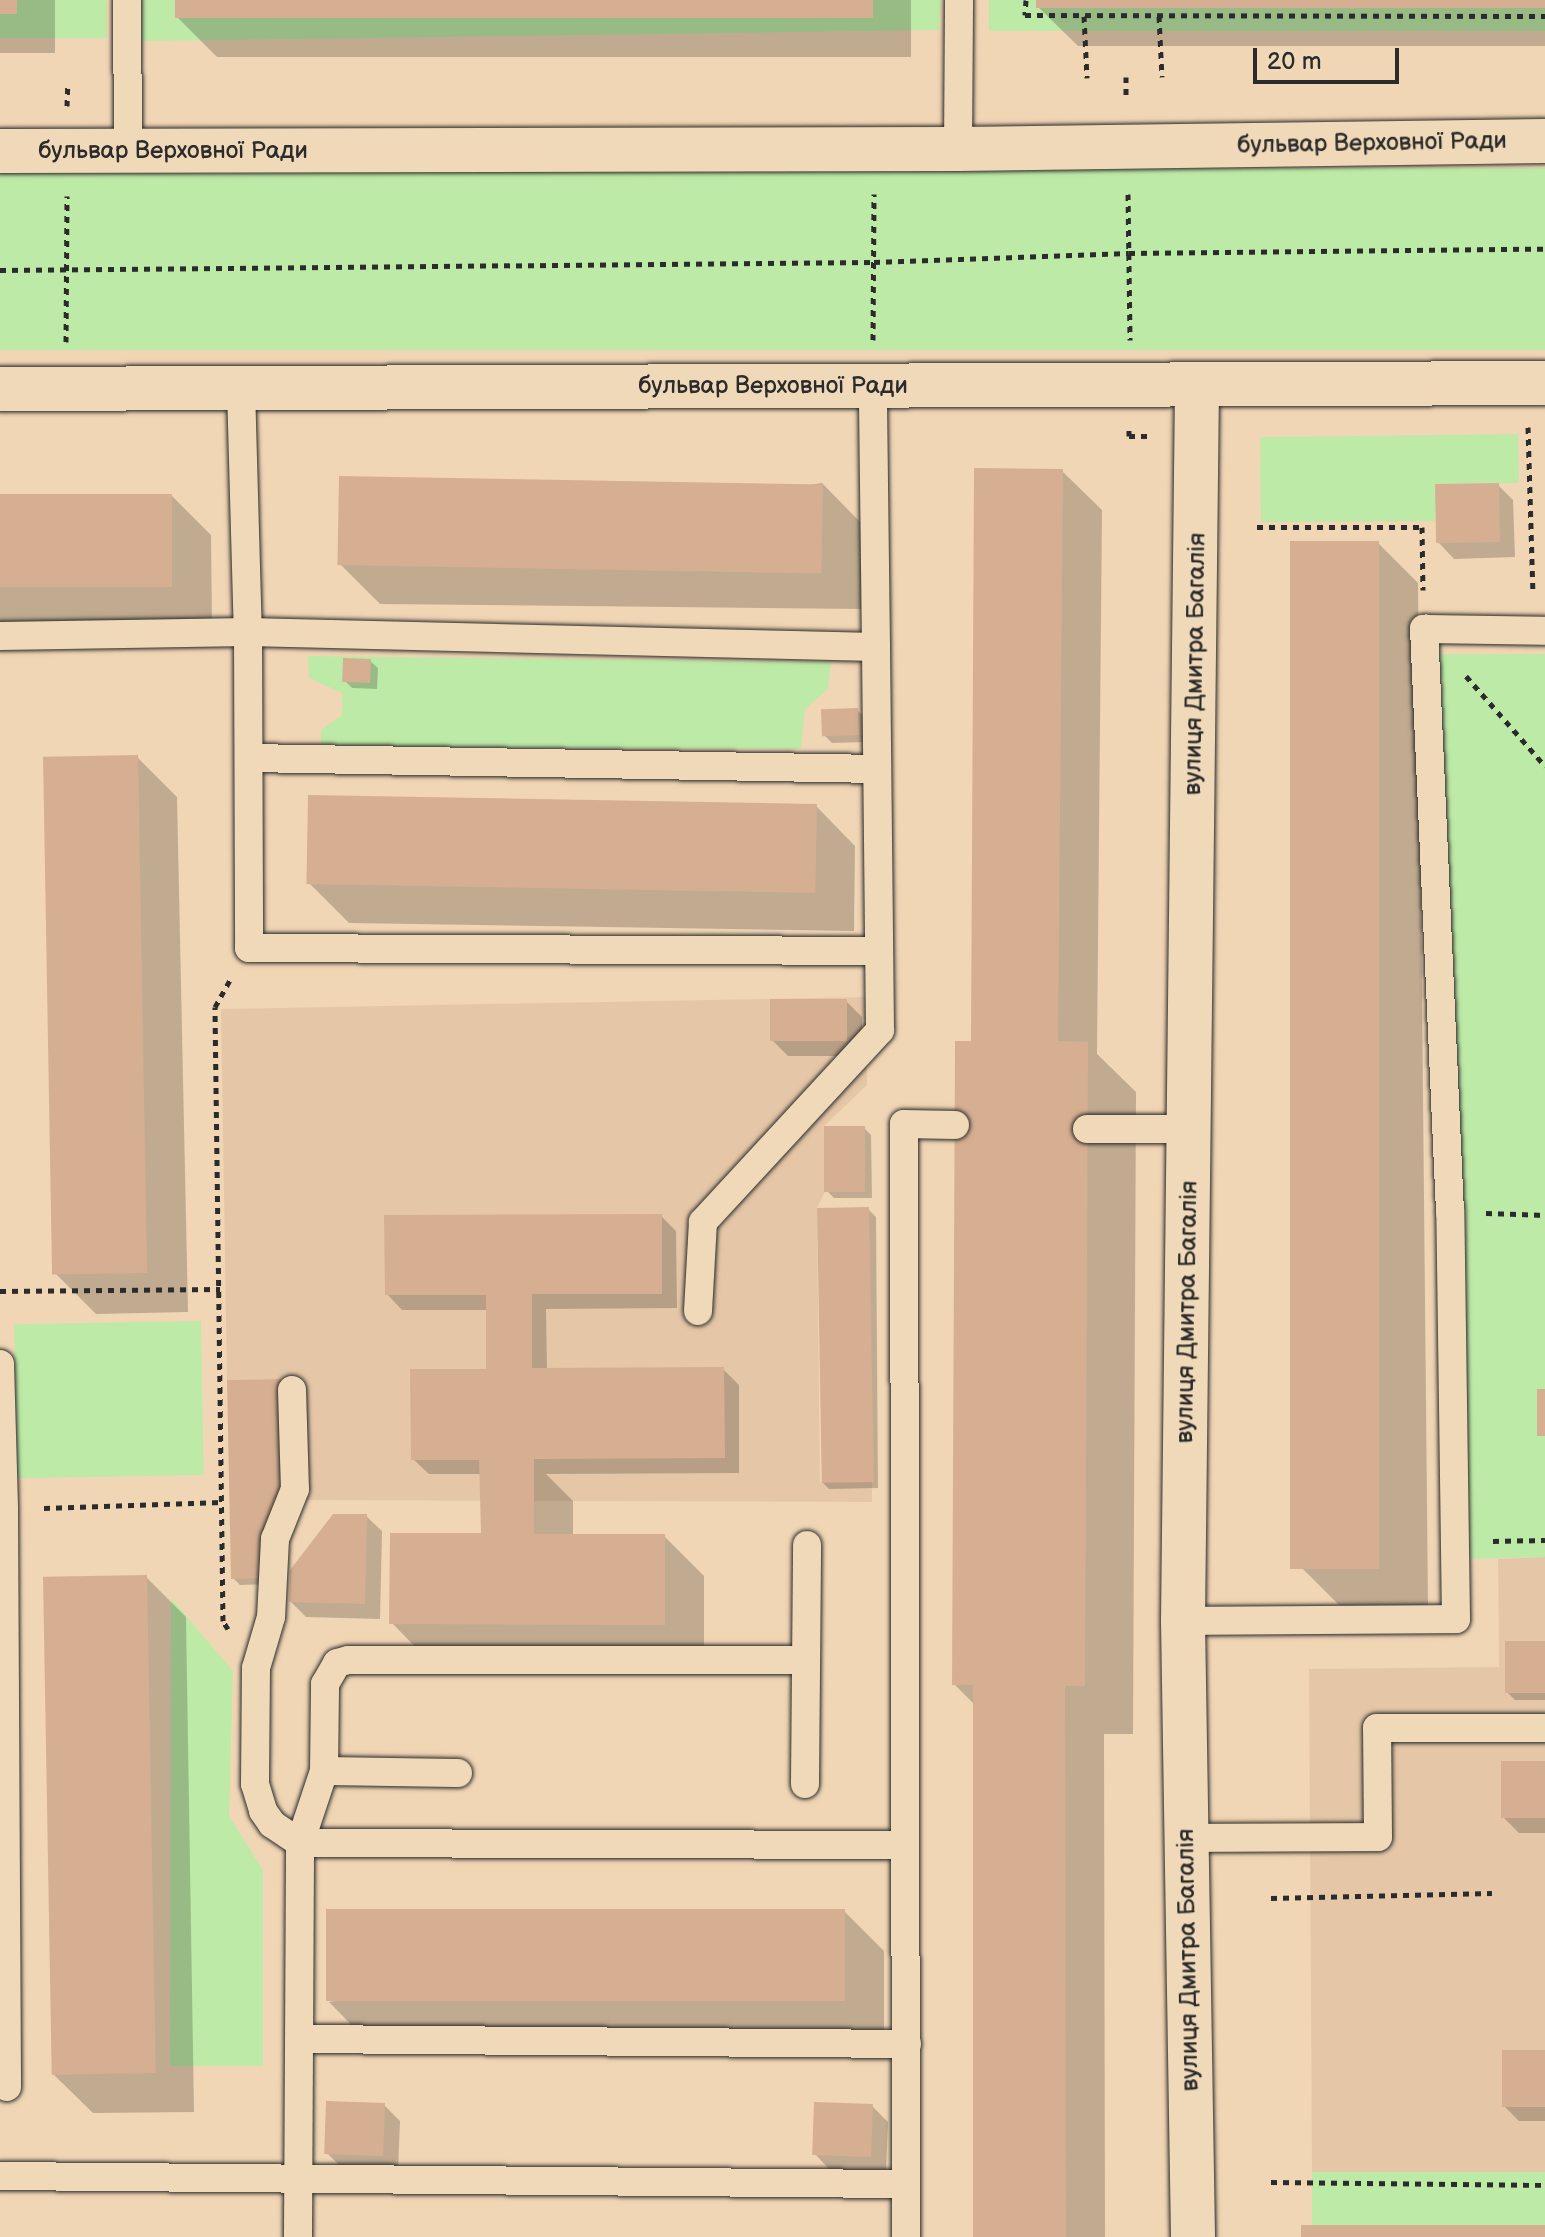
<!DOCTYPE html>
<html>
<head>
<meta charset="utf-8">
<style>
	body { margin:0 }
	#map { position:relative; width:1545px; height:2237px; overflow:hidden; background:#f1d6b5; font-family:"Balsamiq Sans",sans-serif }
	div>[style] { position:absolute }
	.built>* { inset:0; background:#e5c7a7 }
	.green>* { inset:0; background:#beeaa7; transform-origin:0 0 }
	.shadow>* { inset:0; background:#0003; transform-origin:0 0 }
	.building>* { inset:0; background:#d6af92; transform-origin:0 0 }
	.path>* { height:5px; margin-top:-2.5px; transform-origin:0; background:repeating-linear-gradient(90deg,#2b2b2b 0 6px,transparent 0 12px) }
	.roads { filter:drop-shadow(0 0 2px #2b2b2b) drop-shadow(0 0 2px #2b2b2b) }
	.lane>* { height:28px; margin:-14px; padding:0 14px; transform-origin:14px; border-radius:14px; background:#f0d9b9 }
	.street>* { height:44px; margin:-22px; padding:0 22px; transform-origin:22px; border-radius:22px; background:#f0d9b9 }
	.secondary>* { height:44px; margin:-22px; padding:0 22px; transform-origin:22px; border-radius:22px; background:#f0d9b9 }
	span { translate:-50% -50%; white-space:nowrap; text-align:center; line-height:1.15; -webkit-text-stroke:8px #f0d9b9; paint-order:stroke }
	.street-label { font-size:24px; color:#2b2b2b }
	.scale { position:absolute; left:1253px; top:48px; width:146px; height:36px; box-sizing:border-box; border:4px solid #2b2b2b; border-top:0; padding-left:10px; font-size:24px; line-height:28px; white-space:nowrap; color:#2b2b2b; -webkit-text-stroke:6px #f0d9b9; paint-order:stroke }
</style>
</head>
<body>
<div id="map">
	<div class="built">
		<i style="clip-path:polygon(866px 997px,867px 1085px,824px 1126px,825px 1192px,817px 1208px,820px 1482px,872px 1482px,872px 1502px,302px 1500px,302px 1379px,227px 1380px,221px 1009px)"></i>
		<i style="clip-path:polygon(1545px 1557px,1545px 2172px,1312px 2173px,1309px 1669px,1499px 1667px,1498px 1559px)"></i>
	</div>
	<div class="green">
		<i style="left:0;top:0;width:107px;height:38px"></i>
		<i style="clip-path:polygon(138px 0,941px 0,939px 30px,138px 41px)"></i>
		<i style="left:989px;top:0;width:556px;height:31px"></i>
		<i style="left:1545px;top:168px;width:182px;height:1545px;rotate:90deg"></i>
		<i style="clip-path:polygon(1518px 434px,1519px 483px,1435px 484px,1435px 521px,1261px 522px,1260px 437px)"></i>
		<i style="clip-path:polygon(1433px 654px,1545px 654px,1545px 1557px,1457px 1559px)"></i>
		<i style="clip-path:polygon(308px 656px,831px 662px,828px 689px,805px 709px,801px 749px,321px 747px,321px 730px,342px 715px,342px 693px,309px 678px)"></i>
		<i style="left:201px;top:1321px;width:154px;height:187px;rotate:89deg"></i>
		<i style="clip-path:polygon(171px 1598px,233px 1671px,229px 1816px,263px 1870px,263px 2066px,170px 2066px)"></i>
		<i style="left:1545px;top:2172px;width:54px;height:233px;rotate:90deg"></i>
	</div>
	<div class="shadow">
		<i style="left:0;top:0;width:55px;height:53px"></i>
		<i style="clip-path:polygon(177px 0,911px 0,911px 57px,217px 57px,177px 17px)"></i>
		<i style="clip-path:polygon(1038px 0,1545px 0,1545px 46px,1078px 46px,1038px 7px)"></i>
		<i style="clip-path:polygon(1062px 471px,1102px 510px,1097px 1054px,1136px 1092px,1133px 1734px,1104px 1734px,1105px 2237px,975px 2237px,975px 1705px,954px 1684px,973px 1043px)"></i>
		<i style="clip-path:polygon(822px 483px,861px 523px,861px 609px,380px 604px,340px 564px)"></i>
		<i style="clip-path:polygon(1498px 485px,1513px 500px,1515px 557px,1454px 559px,1439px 543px)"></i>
		<i style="clip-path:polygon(0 496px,172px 496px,211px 535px,212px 625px,0 626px)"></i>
		<i style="clip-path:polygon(1378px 543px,1418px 583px,1428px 1607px,1342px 1608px,1302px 1568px)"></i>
		<i style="clip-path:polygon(370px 661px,378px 668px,377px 689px,352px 688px,345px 681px)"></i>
		<i style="clip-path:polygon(857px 710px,865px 718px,865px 742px,832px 743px,824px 735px)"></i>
		<i style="clip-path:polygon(137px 757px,177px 797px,188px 1312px,96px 1314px,56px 1274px)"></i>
		<i style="clip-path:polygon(816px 806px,855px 846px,854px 931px,349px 923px,309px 883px)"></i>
		<i style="clip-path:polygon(846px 1001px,862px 1017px,862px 1056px,788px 1056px,772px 1040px)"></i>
		<i style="clip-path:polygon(864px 1128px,871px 1135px,872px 1198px,834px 1198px,827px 1191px)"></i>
		<i style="clip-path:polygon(868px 1209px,876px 1217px,878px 1488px,829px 1489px,822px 1482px)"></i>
		<i style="clip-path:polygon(661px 1216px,676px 1231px,677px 1308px,546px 1309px,547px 1370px,723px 1369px,739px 1385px,739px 1473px,546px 1474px,573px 1501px,573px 1536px,664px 1536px,704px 1576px,704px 1664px,431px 1663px,392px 1623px,483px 1535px,482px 1474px,429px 1474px,413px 1459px,488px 1371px,488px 1310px,402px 1310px,387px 1294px)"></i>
		<i style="clip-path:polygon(229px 1382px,271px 1584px,240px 1585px,233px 1578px)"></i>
		<i style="clip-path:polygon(366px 1516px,382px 1531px,380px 1619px,306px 1617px,291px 1602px)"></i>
		<i style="clip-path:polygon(146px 1577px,186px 1617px,194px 2112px,93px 2113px,53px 2074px)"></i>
		<i style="clip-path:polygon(1545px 1643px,1545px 1700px,1515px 1700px,1508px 1693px)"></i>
		<i style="clip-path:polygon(1545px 1763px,1545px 1833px,1519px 1833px,1503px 1817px)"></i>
		<i style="clip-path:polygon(844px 1911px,884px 1951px,884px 2040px,368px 2042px,329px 2002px)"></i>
		<i style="clip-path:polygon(1545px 2052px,1545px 2121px,1519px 2121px,1504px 2106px)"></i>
		<i style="clip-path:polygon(384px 2105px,400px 2121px,398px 2171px,342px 2168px,327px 2153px)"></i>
		<i style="clip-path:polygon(872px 2106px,888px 2122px,886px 2172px,830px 2170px,815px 2154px)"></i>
	</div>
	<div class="building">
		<i style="left:0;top:0;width:17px;height:14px"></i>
		<i style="left:175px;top:0;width:698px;height:18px"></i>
		<i style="left:1036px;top:0;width:509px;height:8px"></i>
		<i style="clip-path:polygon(974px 468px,1063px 469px,1058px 1041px,1088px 1042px,1085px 1686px,1065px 1686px,1066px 2237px,973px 2237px,973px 1685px,952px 1685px,955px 1041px,971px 1041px)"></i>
		<i style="left:339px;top:476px;width:484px;height:89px;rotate:1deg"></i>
		<i style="left:1499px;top:483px;width:59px;height:64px;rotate:89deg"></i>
		<i style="left:0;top:494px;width:172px;height:93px"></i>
		<i style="left:1290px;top:541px;width:89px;height:1028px"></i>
		<i style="left:343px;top:658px;width:28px;height:24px;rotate:2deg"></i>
		<i style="left:858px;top:708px;width:27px;height:37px;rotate:88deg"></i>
		<i style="left:138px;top:755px;width:518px;height:95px;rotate:89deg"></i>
		<i style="left:308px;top:795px;width:509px;height:89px;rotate:1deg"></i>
		<i style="left:770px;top:999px;width:77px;height:42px"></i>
		<i style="left:824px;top:1126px;width:41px;height:66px"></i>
		<i style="left:869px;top:1207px;width:275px;height:52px;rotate:89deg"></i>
		<i style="clip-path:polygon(662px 1214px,662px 1294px,532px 1294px,532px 1368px,724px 1367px,725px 1458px,534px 1459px,534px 1534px,665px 1534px,665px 1625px,389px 1624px,390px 1533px,481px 1533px,479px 1460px,411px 1460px,410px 1369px,486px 1369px,486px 1295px,385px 1295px,384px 1215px)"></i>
		<i style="clip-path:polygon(281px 1379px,283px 1500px,264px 1578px,231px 1579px,227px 1380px)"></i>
		<i style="left:1537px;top:1389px;width:8px;height:47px"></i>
		<i style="clip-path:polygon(333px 1514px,367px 1514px,365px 1604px,289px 1602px,290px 1570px)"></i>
		<i style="left:147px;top:1575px;width:498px;height:104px;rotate:89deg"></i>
		<i style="left:1545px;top:1641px;width:52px;height:40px;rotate:90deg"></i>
		<i style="left:1501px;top:1761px;width:44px;height:57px"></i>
		<i style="left:845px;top:1909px;width:92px;height:519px;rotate:90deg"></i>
		<i style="left:1502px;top:2050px;width:43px;height:57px"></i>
		<i style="left:326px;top:2101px;width:59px;height:53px;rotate:2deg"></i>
		<i style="left:814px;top:2102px;width:59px;height:53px;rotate:2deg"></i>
		<i style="left:1301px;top:2225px;width:244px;height:12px"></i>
	</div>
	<div class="path">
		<i style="left:1026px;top:0;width:15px;rotate:94deg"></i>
		<i style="left:1025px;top:15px;width:520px;rotate:0.11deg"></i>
		<i style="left:1084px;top:16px;width:62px;rotate:87.2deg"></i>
		<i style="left:1159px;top:16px;width:61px;rotate:87.2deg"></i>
		<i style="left:1126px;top:77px;width:23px;rotate:90deg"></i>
		<i style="left:67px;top:106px;width:23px;rotate:-88deg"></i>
		<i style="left:1128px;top:194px;width:146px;rotate:89.2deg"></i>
		<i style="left:0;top:270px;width:874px;rotate:-0.52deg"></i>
		<i style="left:874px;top:262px;width:255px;rotate:-2deg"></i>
		<i style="left:1129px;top:253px;width:416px;rotate:-0.6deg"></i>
		<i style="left:873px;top:340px;width:146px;rotate:-89.6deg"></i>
		<i style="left:66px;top:342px;width:146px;rotate:-89.6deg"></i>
		<i style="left:1528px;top:427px;width:166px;rotate:88.3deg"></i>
		<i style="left:1129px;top:430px;width:6px;rotate:90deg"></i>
		<i style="left:1129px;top:436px;width:20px"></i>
		<i style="left:1257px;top:527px;width:165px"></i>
		<i style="left:1422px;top:527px;width:63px;rotate:89.1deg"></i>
		<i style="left:1466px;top:676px;width:120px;rotate:48.7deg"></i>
		<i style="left:1486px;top:1213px;width:59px;rotate:1.9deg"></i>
		<i style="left:0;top:1291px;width:220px;rotate:-0.5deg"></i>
		<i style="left:44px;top:1508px;width:178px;rotate:-1.9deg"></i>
		<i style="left:1493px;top:1541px;width:52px;rotate:-1.1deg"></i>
		<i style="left:228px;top:1629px;width:9px;rotate:-122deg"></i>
		<i style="left:223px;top:1621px;width:614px;rotate:-90.75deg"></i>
		<i style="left:215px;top:1007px;width:31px;rotate:-61deg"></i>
		<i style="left:1271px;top:1898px;width:221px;rotate:-1.3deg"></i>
		<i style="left:1271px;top:2182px;width:274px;rotate:0.6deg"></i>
	</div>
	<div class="roads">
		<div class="lane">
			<i style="left:127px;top:0;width:151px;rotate:89.6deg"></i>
			<i style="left:958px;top:149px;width:149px;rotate:-89.6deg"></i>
			<i style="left:241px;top:388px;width:244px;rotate:88.4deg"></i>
			<i style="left:248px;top:632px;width:316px;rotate:89.8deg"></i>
			<i style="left:249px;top:948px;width:630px;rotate:0.27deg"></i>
			<i style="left:0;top:636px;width:248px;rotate:-0.9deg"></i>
			<i style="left:248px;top:632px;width:628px;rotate:1.37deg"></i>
			<i style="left:876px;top:647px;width:262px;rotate:-90.7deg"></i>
			<i style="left:249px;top:758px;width:628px;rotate:1deg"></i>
			<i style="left:1087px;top:1129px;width:102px"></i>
			<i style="left:698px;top:1311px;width:89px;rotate:-86.8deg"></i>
			<i style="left:703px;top:1222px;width:261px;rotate:-47.3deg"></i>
			<i style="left:880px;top:1030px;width:383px;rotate:-90.6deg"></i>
			<i style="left:0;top:1364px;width:145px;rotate:88.4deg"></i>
			<i style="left:4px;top:1509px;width:578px;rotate:89.7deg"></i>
			<i style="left:292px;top:1390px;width:99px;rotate:88.3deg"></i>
			<i style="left:295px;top:1489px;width:54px;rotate:111.8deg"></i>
			<i style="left:275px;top:1539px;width:78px;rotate:92.9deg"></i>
			<i style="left:271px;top:1617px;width:53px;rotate:106.4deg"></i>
			<i style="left:256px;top:1668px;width:116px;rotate:90.5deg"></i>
			<i style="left:255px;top:1784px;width:28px;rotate:73deg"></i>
			<i style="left:263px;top:1811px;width:16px;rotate:55deg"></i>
			<i style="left:272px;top:1824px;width:34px;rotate:34deg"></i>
			<i style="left:300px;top:1843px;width:76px;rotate:-71.6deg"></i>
			<i style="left:324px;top:1771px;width:87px;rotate:-89.3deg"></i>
			<i style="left:325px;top:1684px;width:24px;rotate:-60deg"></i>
			<i style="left:337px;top:1663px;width:11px;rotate:-15deg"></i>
			<i style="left:348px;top:1660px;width:458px"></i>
			<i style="left:1183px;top:1621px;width:273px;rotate:-0.4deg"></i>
			<i style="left:1456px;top:1619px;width:407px;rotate:-90.8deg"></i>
			<i style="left:1450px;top:1212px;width:584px;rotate:-92.55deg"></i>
			<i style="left:1424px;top:629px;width:121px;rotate:0.9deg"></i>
			<i style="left:324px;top:1771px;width:134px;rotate:0.9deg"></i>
			<i style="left:805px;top:1784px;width:239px;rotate:-89.5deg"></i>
			<i style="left:1187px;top:1838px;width:191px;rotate:-0.3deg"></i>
			<i style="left:1378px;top:1837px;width:109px;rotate:-90.5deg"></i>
			<i style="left:1377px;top:1728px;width:168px"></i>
			<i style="left:301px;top:2039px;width:606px;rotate:0.47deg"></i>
			<i style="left:0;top:2176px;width:906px;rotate:0.51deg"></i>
			<i style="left:298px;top:2237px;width:394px;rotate:-89.7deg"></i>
			<i style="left:300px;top:1843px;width:604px;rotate:0.19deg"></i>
			<i style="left:906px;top:2237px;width:1113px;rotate:-90.1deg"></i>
			<i style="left:904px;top:1124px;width:51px;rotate:1.1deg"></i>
		</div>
		<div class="street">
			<i style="left:1193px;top:2237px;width:616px;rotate:-90.93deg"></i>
			<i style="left:1183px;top:1621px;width:1235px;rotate:-89.35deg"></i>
		</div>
		<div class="secondary">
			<i style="left:0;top:151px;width:958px;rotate:-0.12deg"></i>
			<i style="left:958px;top:149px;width:587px;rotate:-0.78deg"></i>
			<i style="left:0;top:389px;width:1545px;rotate:-0.22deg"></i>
		</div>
	</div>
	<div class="street-label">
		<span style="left:1372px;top:143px;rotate:-1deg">бульвар Верховної Ради</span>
		<span style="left:173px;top:151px">бульвар Верховної Ради</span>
		<span style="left:773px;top:386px">бульвар Верховної Ради</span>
		<span style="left:1195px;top:664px;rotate:-89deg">вулиця Дмитра Багалія</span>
		<span style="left:1187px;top:1312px;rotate:-89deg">вулиця Дмитра Багалія</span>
		<span style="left:1188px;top:1960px;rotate:-91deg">вулиця Дмитра Багалія</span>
	</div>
	<div class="scale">20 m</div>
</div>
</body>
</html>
